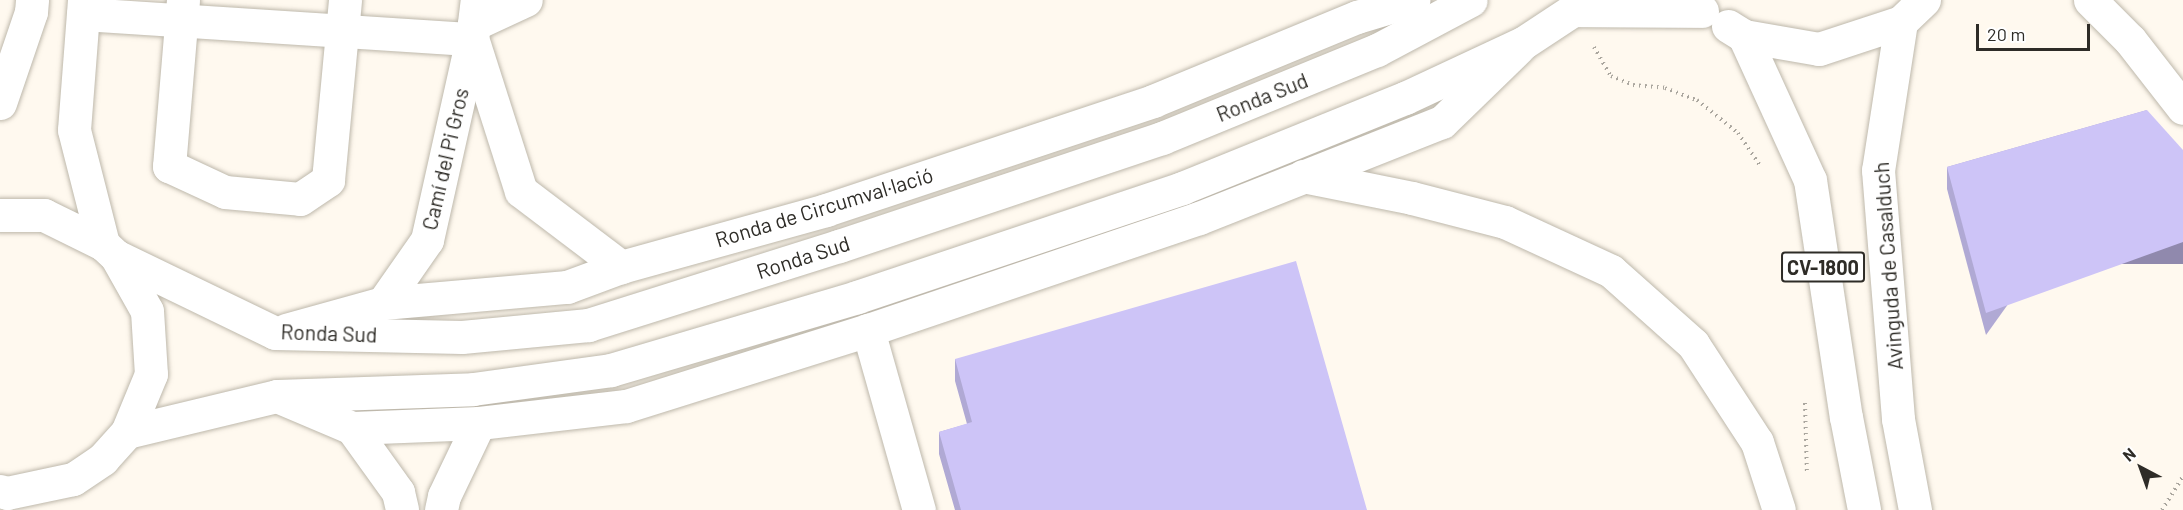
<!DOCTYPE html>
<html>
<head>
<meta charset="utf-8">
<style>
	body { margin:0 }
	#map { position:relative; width:2183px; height:510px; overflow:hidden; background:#fff9ef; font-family:Barlow,sans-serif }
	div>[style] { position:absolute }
	.path>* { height:4px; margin-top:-2px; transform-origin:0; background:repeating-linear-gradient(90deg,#aaa69e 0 1.5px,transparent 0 6px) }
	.roads { filter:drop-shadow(0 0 2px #beb8ab) drop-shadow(0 0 2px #beb8ab) }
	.minor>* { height:33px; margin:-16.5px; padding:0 16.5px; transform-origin:16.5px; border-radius:16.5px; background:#fff }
	.major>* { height:33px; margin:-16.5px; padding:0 16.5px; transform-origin:16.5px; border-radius:16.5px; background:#fff }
	.wall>* { inset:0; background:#b0a9d4 }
	.shaded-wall>* { inset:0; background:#9089ad; transform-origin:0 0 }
	.building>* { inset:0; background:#cdc4f7 }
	span { translate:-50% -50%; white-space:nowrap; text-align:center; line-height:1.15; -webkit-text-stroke:5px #fff; paint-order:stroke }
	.shield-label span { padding:2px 4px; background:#fff; border:2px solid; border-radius:4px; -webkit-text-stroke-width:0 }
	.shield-label { font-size:20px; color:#2e2c27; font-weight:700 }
	.street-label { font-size:21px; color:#2e2c27 }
	.north { position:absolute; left:2111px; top:438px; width:60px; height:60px; -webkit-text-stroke:4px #fff; paint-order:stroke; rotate:319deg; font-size:16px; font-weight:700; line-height:24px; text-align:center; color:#2e2c27 }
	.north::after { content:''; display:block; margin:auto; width:21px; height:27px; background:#2e2c27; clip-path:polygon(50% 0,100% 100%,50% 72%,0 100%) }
	.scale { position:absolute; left:1976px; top:24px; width:114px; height:27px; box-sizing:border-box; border:3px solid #2e2c27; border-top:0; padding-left:8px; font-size:18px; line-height:21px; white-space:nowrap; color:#2e2c27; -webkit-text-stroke:4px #fff; paint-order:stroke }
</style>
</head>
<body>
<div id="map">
	<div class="path">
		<i style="left:1594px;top:47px;width:34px;rotate:60deg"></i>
		<i style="left:1611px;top:76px;width:24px;rotate:22deg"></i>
		<i style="left:1633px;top:85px;width:32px;rotate:5deg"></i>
		<i style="left:1665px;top:88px;width:34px;rotate:21deg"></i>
		<i style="left:1697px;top:100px;width:53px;rotate:38.8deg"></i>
		<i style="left:1738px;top:133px;width:41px;rotate:55.9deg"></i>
		<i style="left:1805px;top:403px;width:70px;rotate:88.4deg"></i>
		<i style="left:2162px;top:510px;width:39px;rotate:-58deg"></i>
	</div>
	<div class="roads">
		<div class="minor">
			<i style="left:183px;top:0;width:167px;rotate:94.8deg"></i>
			<i style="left:169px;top:166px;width:62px;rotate:24.9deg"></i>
			<i style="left:225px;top:192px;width:75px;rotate:5.3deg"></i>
			<i style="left:300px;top:199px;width:34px;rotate:-34deg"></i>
			<i style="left:328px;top:180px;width:181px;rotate:-84.6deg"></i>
			<i style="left:2090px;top:0;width:57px;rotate:45deg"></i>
			<i style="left:2130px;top:40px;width:86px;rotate:52.1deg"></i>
			<i style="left:83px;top:14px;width:390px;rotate:3.7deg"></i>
			<i style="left:474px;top:24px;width:57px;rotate:-24.8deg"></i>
			<i style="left:473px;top:41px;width:157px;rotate:72.3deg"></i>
			<i style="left:521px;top:191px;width:126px;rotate:37.2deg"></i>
			<i style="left:1303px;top:176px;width:111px;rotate:11.4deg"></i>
			<i style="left:1412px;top:198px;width:96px;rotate:14.5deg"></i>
			<i style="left:1505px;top:222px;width:117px;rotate:24.8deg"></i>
			<i style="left:1611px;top:271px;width:110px;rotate:41.7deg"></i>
			<i style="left:1693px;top:344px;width:117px;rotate:56.9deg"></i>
			<i style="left:1757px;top:442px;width:71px;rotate:72.1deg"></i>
			<i style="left:383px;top:303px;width:77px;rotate:-55.1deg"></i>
			<i style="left:427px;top:240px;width:206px;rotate:-77.4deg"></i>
			<i style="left:472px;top:39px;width:39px;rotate:-83deg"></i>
			<i style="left:286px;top:330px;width:101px;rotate:-15.6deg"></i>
			<i style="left:383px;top:303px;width:185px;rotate:-5deg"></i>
			<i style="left:567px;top:287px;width:58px;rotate:-20.3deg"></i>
			<i style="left:621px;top:267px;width:213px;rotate:-15.5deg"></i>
			<i style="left:826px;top:210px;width:345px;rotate:-18.4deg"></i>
			<i style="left:1153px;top:101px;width:221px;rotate:-22.4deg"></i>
			<i style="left:1357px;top:17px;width:59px;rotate:-16.9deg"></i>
			<i style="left:868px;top:330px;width:187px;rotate:74.2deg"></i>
			<i style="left:277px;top:396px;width:82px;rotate:23.1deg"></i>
			<i style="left:352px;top:428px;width:127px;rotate:-2.3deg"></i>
			<i style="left:479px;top:423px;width:148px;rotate:-6.6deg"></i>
			<i style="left:626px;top:406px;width:254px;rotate:-17.4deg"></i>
			<i style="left:868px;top:330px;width:349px;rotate:-18.7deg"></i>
			<i style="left:1199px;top:218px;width:261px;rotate:-21.6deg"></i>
			<i style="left:1442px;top:122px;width:106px;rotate:-44.2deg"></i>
			<i style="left:352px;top:428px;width:79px;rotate:54.3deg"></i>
			<i style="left:398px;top:492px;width:18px;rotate:77deg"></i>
			<i style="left:441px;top:510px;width:14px;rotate:-78deg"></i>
			<i style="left:444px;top:496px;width:81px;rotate:-64.4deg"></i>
		</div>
		<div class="major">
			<i style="left:84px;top:0;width:130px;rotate:94.4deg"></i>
			<i style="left:74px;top:130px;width:118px;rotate:75.7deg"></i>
			<i style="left:1901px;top:22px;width:150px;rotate:98.8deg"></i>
			<i style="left:1878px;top:170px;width:250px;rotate:85.4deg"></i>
			<i style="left:1898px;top:419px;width:93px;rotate:79.4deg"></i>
			<i style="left:1728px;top:26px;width:19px;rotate:32deg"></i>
			<i style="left:1744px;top:36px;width:76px;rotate:9.8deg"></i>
			<i style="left:1819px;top:49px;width:86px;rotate:-18.2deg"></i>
			<i style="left:1901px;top:22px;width:32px;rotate:-44deg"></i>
			<i style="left:1744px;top:36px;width:158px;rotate:65.4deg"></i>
			<i style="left:1810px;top:180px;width:240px;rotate:81.4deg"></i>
			<i style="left:1846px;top:417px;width:95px;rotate:79deg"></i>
			<i style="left:0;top:103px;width:96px;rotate:-71.2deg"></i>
			<i style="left:31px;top:12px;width:12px;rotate:-85deg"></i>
			<i style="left:0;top:215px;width:44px"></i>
			<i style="left:44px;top:215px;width:66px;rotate:26.2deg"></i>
			<i style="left:103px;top:244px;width:18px;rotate:43deg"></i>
			<i style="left:116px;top:256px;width:63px;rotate:60.6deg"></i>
			<i style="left:147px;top:311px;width:63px;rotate:86.4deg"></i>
			<i style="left:151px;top:374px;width:63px;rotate:112.5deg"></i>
			<i style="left:127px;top:432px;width:36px;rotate:132deg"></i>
			<i style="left:103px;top:459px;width:36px;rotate:146deg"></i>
			<i style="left:73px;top:479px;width:67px;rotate:168deg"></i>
			<i style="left:7px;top:493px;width:7px;rotate:-164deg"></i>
			<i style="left:116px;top:256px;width:177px;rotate:25.8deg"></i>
			<i style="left:275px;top:333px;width:187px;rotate:1.2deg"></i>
			<i style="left:462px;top:337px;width:127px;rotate:-5.4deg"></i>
			<i style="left:588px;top:325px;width:263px;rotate:-17.5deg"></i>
			<i style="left:839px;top:246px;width:341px;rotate:-18.5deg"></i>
			<i style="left:1162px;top:138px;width:232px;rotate:-22.3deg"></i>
			<i style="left:1377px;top:50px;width:106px;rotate:-28deg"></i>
			<i style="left:127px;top:432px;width:154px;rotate:-13.5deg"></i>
			<i style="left:277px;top:396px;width:196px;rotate:-2deg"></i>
			<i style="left:473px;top:389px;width:139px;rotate:-7.8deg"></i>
			<i style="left:611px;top:370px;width:257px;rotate:-16.5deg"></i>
			<i style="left:857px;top:297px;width:343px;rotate:-18.5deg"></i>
			<i style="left:1182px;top:188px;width:240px;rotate:-22deg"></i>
			<i style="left:1405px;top:98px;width:130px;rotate:-25deg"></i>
			<i style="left:1523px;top:43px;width:60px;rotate:-33.4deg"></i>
			<i style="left:1573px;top:10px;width:129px;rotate:0.4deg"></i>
		</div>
	</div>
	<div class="wall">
		<i style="clip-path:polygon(2147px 110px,1986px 335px,1947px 189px,1947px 167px)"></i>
		<i style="clip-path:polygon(955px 359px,1367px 510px,955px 510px,939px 454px,939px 432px,967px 424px,955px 381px)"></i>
	</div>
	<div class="shaded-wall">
		<i style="left:2183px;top:242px;width:22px;height:209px;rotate:90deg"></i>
	</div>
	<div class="building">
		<i style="clip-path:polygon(2147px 110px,2183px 150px,2183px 242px,1986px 313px,1947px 167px)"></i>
		<i style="clip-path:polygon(1296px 261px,1367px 510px,961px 510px,939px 432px,972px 422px,955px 359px)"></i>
	</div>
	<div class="shield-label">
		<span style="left:1823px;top:267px">CV-1800</span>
	</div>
	<div class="street-label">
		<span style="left:1262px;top:97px;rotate:-22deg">Ronda Sud</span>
		<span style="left:445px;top:159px;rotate:-77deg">Camí del Pi Gros</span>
		<span style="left:824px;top:207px;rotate:-17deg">Ronda de Circumval·lació</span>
		<span style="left:803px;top:257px;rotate:-18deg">Ronda Sud</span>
		<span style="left:1888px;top:266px;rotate:-94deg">Avinguda de Casalduch</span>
		<span style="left:329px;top:333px;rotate:2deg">Ronda Sud</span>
	</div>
	<div class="north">N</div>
	<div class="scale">20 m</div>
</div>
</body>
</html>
